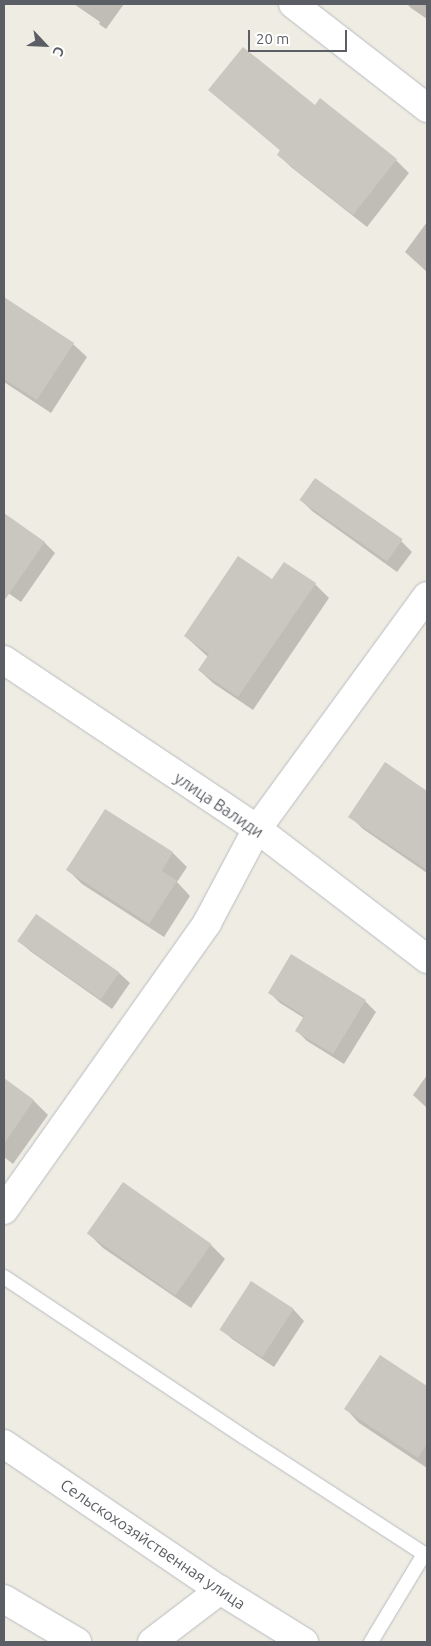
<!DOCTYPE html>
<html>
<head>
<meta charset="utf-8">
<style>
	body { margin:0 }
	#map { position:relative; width:431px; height:1646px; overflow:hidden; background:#efede3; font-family:Ubuntu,sans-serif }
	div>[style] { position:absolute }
	.shadow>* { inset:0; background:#0003 }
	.building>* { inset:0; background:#cac6c0; transform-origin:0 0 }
	.roads { filter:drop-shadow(0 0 1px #b8bbc0) drop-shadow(0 0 1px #b8bbc0) }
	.lane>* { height:14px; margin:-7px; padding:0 7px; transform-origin:7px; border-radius:7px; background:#fff }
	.street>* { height:28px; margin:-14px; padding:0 14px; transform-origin:14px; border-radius:14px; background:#fff }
	.secondary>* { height:28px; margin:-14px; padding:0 14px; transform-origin:14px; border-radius:14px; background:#fff }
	span { translate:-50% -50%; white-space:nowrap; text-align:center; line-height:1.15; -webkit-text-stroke:4.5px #fff; paint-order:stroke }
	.street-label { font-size:16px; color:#5b5f65 }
	.frame { position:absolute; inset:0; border:5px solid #5b5f65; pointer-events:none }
	.north { position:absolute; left:20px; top:20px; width:50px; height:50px; -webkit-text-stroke:4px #fff; paint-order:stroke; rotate:115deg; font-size:14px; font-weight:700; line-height:20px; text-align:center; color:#5b5f65 }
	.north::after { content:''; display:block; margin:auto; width:18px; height:22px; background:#5b5f65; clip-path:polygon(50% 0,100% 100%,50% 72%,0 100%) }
	.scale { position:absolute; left:248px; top:30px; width:99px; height:22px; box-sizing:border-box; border:2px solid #5b5f65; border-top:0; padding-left:6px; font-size:15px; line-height:18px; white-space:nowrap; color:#5b5f65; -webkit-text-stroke:4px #fff; paint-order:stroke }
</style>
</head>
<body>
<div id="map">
	<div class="shadow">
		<i style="clip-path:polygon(70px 4px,99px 24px,100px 22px,74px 4px,124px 4px,106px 29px)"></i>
		<i style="clip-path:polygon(407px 4px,427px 4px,427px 19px,411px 8px)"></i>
		<i style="clip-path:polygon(209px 90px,315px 107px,396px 160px,409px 173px,367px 227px,291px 167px,278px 154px,281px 151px)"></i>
		<i style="clip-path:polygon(427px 222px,427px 272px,405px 252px)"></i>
		<i style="clip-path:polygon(12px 304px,73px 344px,87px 357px,51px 413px,4px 382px,4px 318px)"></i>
		<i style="clip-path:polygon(301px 500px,401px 541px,412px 552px,397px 572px,312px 511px)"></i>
		<i style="clip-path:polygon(4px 515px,44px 542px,55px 553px,21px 602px,4px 590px)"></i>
		<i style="clip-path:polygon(272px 581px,315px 584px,329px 598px,253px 710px,213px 683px,199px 670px,208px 657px,185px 636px)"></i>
		<i style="clip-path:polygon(386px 764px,427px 792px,427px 873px,363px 829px,350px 816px)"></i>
		<i style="clip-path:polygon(106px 811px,173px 853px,187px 867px,177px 882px,190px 896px,164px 937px,82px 884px,68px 870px)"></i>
		<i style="clip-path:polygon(19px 941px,119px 973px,130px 983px,112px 1009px,30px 951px)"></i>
		<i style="clip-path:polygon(269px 992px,365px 1001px,376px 1012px,344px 1064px,307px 1041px,297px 1031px,304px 1018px,280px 1003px)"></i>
		<i style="clip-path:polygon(427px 1075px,427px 1108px,413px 1095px)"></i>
		<i style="clip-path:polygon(4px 1080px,34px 1101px,48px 1115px,13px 1164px,4px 1157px)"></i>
		<i style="clip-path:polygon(89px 1234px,211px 1245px,225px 1259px,191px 1308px,103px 1248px)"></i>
		<i style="clip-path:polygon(252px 1283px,294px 1310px,304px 1321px,274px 1367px,232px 1339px,221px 1329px)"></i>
		<i style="clip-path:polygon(380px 1356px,427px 1388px,427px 1468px,359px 1423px,346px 1409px)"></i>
	</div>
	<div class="building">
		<i style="clip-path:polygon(243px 47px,315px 105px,320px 98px,397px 159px,353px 215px,277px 155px,280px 150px,208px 90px)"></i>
		<i style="clip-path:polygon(4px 297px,74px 343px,37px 400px,4px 379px)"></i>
		<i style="left:315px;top:478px;width:107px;height:27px;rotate:35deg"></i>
		<i style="clip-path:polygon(4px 513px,45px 542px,4px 601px)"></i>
		<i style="clip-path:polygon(238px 556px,272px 579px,284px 562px,316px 583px,238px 697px,198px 670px,209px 654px,184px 636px)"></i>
		<i style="clip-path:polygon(385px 762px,427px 791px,427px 870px,348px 817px)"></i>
		<i style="clip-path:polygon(105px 809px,173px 852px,162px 871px,177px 881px,149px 924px,66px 870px)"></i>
		<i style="left:36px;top:914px;width:102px;height:33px;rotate:35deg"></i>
		<i style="clip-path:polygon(291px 954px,366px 1000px,333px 1054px,295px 1031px,304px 1016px,268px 993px)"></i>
		<i style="clip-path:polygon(4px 1078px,34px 1100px,4px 1144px)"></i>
		<i style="left:123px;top:1182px;width:108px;height:63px;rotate:35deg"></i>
		<i style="left:251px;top:1281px;width:51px;height:58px;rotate:33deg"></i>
		<i style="clip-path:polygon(380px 1355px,427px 1386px,427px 1444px,418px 1458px,344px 1409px)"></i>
	</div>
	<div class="roads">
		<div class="lane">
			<i style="left:4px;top:1277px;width:288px;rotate:33.7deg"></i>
			<i style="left:244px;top:1437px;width:218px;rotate:33deg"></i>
			<i style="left:371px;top:1642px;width:103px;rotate:-58.9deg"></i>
		</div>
		<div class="street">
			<i style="left:293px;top:4px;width:170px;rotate:37.8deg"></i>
			<i style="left:4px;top:660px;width:304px;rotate:33.7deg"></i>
			<i style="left:257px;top:829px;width:214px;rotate:37.4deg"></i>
			<i style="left:4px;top:1210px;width:352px;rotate:-54.7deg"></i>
			<i style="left:207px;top:923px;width:106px;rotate:-62deg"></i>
			<i style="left:257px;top:829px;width:288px;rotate:-53.9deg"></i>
			<i style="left:4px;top:1599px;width:85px;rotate:30.5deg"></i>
			<i style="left:152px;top:1642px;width:86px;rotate:-37.4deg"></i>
		</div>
		<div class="secondary">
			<i style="left:4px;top:1444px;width:261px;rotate:34.1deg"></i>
			<i style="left:220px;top:1590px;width:99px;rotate:31.8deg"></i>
		</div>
	</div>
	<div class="street-label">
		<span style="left:219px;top:805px;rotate:34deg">улица Валиди</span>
		<span style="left:153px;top:1544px;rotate:34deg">Сельскохозяйственная улица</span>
	</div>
	<div class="frame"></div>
	<div class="north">С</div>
	<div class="scale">20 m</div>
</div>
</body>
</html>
